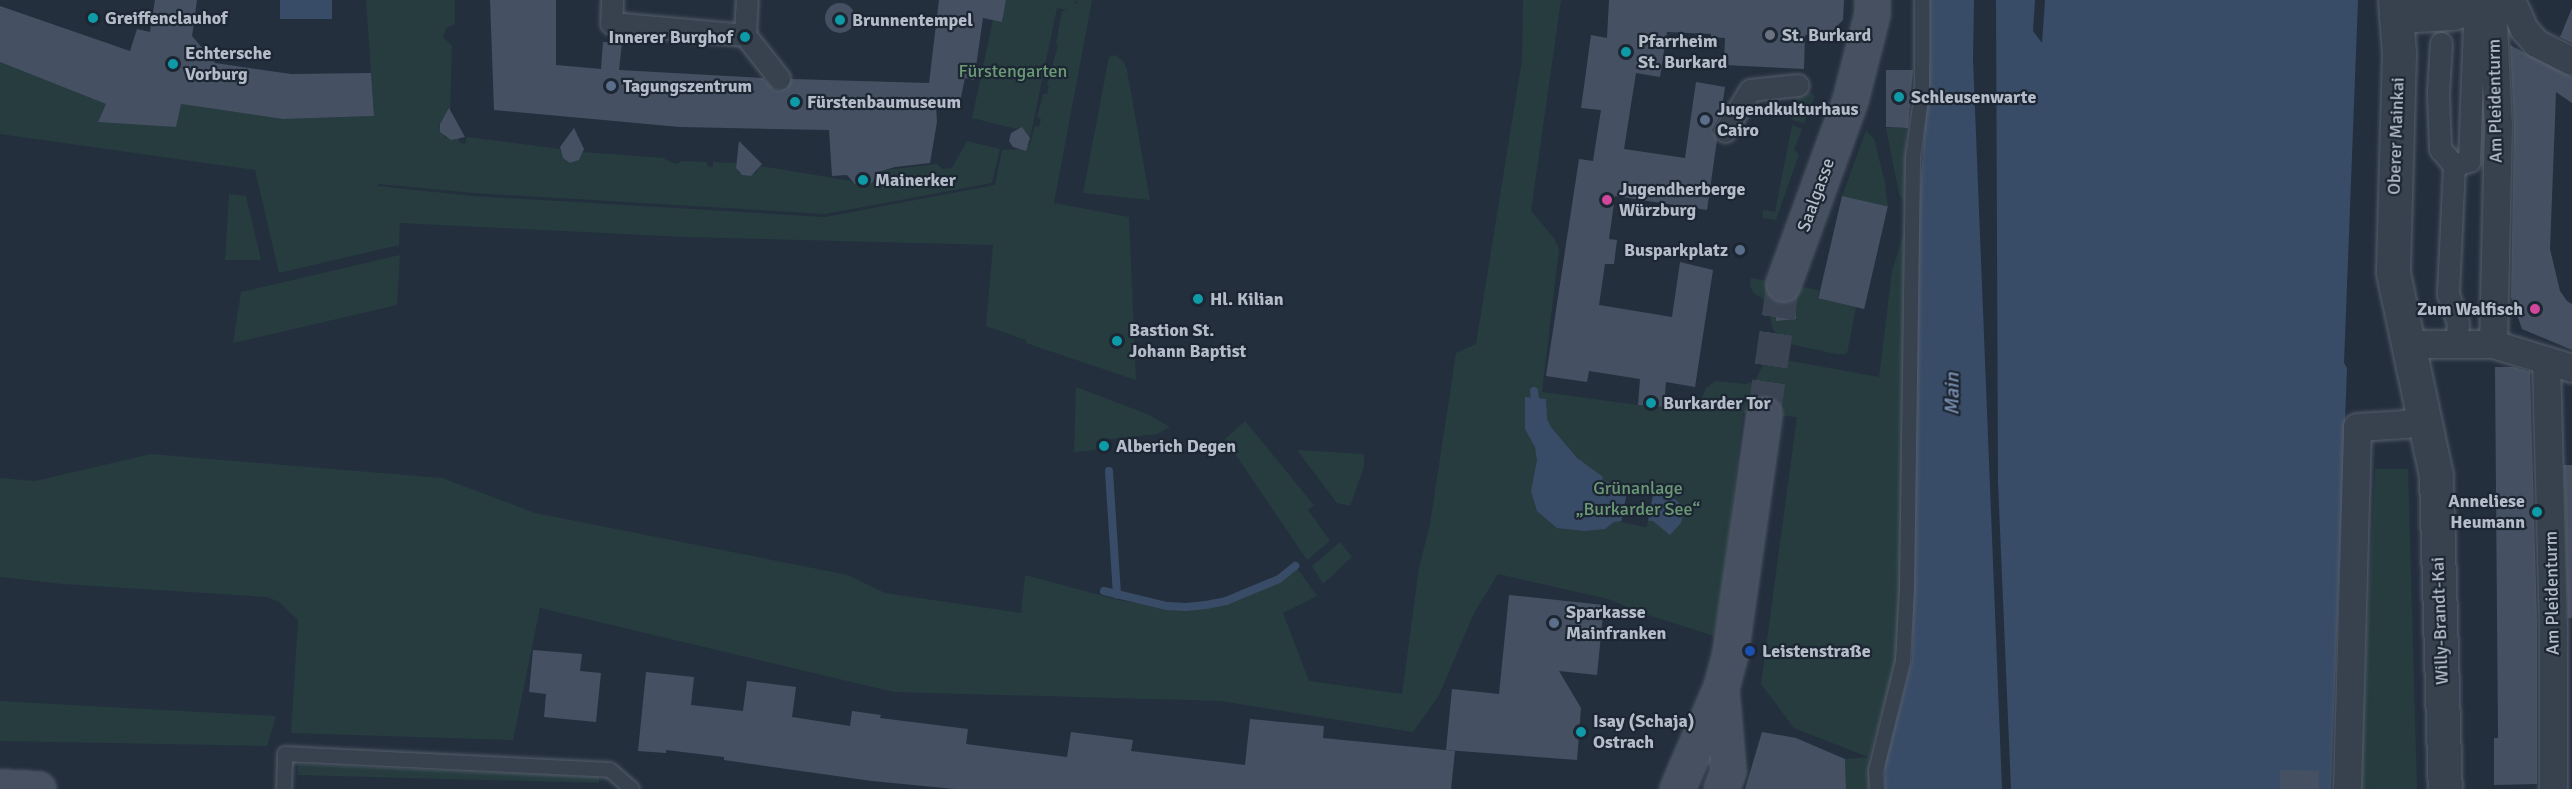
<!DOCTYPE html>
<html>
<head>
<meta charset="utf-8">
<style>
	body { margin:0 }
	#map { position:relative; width:2572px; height:789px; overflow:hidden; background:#242f3e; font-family:Signika,sans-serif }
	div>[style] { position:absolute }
	.green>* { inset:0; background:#263c3f }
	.water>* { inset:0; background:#394c67; transform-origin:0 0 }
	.pier>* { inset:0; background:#242f3e; transform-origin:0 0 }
	.stream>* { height:8px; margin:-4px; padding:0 4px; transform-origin:4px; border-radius:4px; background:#394c67 }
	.building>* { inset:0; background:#455162; transform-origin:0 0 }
	.round { border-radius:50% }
	.secondary-tunnel>* { height:33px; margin-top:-16.5px; transform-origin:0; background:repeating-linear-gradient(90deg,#3a4453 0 33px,transparent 0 49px) }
	.roads { filter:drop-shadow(0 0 2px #565f6c) drop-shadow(0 0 2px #565f6c) }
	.service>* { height:14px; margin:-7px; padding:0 7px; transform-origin:7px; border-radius:7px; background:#38414e }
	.pedestrian>* { height:21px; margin:-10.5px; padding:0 10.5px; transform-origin:10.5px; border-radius:10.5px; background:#38414e }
	.minor>* { height:27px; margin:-13.5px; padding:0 13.5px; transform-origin:13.5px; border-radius:13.5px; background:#38414e }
	.tertiary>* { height:33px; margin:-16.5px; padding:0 16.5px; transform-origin:16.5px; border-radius:16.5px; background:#38414e }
	.secondary>* { height:33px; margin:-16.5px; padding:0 16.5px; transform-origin:16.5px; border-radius:16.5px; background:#465061 }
	.dots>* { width:16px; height:16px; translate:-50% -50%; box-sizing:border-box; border:3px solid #1d2633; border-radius:50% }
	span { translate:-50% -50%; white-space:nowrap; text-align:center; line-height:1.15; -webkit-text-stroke:4.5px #1d2633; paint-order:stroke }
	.poi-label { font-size:18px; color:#b4bcc9; font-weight:700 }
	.left { translate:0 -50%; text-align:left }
	.right { translate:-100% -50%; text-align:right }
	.park-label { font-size:18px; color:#6b9a76 }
	.street-label { font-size:18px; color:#b4bcc9 }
	.water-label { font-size:20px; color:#7c92b1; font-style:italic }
</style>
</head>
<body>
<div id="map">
	<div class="green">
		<i style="clip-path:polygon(366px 0,455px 0,455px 24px,446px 28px,443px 37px,452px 46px,450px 116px,442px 120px,439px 128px,446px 138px,459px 137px,459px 142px,465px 144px,467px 137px,560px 149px,563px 158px,570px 163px,579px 160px,583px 152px,663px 158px,675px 164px,683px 161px,707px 162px,707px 166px,713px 167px,713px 162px,736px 163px,738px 172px,746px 176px,756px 173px,760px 166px,852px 181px,864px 187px,872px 183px,875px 173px,885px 170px,937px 164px,943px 169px,952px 168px,967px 141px,1000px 149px,992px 183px,825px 214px,473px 193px,378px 184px,378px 186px,473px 196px,825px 217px,995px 185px,1002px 150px,1025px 149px,1030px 143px,1035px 126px,1039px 127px,1041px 119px,1037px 117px,1043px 94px,1047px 94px,1049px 86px,1047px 85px,1058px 45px,1056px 44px,1062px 11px,1067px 10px,1057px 8px,1030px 138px,1025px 131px,972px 118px,993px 20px,1002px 22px,1006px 0,1076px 0,1075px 4px,1078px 3px,1076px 0,1092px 0,1054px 203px,1129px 217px,1136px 380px,1026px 343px,1026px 340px,986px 326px,993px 245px,684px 237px,400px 223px,399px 245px,279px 273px,255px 170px,0 134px,0 62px,106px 104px,98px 121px,181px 104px,283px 119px,374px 116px)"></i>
		<i style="clip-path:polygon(1523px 0,1561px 0,1531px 211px,1554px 238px,1559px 249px,1542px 392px,1638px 405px,1697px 409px,1706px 388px,1715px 381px,1746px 384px,1755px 381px,1764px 363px,1780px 359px,1879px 377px,1892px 271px,1905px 229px,1900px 647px,1869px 758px,1871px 789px,1846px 789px,1845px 759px,1868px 757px,1794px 728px,1761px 684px,1797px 417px,1743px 413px,1722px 594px,1714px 636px,1639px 612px,1608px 599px,1498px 574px,1474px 613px,1439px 695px,1413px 732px,1221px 701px,894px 692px,540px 608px,513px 740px,291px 733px,298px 620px,279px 602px,267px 597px,63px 584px,0 577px,0 478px,35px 481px,151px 454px,442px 478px,535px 513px,848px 575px,885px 593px,1021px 613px,1025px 575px,1118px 600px,1188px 610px,1226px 604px,1281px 581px,1297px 568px,1317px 596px,1283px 613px,1309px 681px,1402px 694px,1419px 568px,1430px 524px,1456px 353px,1476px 344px,1522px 60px)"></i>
		<i style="clip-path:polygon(1115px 55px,1123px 61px,1127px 70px,1150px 200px,1083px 193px,1109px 57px)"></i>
		<i style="clip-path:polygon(1805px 90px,1815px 96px,1804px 123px,1792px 120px,1796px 97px)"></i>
		<i style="clip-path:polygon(1792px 125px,1802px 129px,1794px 150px,1799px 154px,1776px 220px,1763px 218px,1763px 210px,1775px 212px)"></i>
		<i style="clip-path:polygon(1886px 128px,1906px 128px,1905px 203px,1899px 194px)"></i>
		<i style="clip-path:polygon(1866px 130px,1874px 139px,1885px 183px,1888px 207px,1842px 196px)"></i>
		<i style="clip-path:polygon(229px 194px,246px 196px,261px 260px,225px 260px)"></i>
		<i style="clip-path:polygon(400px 255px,397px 305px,233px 343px,241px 292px)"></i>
		<i style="clip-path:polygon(1751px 278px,1819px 290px,1818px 298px,1856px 307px,1847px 354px,1836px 354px,1790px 344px,1781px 338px,1773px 329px,1766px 301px,1754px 293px,1750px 287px)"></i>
		<i style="clip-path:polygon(1076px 387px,1147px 414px,1170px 427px,1157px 434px,1101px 440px,1095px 450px,1074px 452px)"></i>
		<i style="clip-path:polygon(1245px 421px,1314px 505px,1308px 510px,1330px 541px,1307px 560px,1225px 439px)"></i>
		<i style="clip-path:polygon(1297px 450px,1364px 454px,1364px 467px,1350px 506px,1337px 503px)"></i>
		<i style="clip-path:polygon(2375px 469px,2408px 469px,2417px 789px,2360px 789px)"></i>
		<i style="clip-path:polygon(1340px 542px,1352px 557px,1323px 584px,1312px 566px)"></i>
		<i style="clip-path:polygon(0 701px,276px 716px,267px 746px,0 741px)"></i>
		<i style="clip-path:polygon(298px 764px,599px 777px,599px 783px,298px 775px)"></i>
	</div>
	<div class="water">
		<i style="left:280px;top:0;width:52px;height:19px"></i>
		<i style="clip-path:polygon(1930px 0,1974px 0,1973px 59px,2002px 789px,1885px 789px,1885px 763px,1912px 660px,1917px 384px,1917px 230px,1930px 59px)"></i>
		<i style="clip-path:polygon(1996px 0,2035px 0,2033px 31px,2042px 43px,2045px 0,2358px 0,2344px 363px,2347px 368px,2331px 789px,2011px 789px,1998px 482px)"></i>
		<i style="clip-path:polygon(1525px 397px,1546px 399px,1547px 419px,1551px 427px,1577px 458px,1603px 477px,1602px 480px,1628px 490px,1675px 499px,1685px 508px,1681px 523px,1670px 535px,1653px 521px,1635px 519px,1614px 522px,1605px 529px,1584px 531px,1557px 528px,1537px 511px,1531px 491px,1537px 460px,1535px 447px,1525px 429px)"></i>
	</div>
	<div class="pier">
		<i style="left:1628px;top:487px;width:26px;height:36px;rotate:11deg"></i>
	</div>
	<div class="stream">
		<i style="left:1534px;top:391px;width:17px;rotate:83deg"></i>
		<i style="left:1109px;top:471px;width:124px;rotate:86.3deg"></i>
		<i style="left:1104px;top:591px;width:65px;rotate:13.4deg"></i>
		<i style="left:1167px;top:606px;width:19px;rotate:3deg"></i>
		<i style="left:1186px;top:607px;width:20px;rotate:-6deg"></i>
		<i style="left:1206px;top:605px;width:20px;rotate:-11deg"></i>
		<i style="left:1226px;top:601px;width:57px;rotate:-22.5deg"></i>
		<i style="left:1279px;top:579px;width:21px;rotate:-39deg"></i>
	</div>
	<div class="building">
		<i style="clip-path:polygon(155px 0,197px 0,192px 36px,215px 63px,291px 74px,371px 73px,374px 116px,283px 119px,181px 104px,176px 127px,98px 122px,106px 104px,0 62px,0 6px,130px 51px,137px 29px,150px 32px)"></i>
		<i style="clip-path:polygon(490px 0,556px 0,556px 65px,601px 69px,603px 42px,622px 43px,619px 70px,763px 78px,774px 90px,780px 91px,787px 88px,791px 79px,929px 83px,939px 0,1006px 0,1002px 22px,983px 18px,974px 80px,965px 78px,960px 101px,936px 107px,937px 122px,930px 163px,895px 167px,878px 172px,872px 183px,864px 187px,855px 184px,847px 175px,832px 176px,829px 130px,680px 127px,494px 110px)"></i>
		<i style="clip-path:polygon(1609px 0,1844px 0,1843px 20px,1827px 36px,1805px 35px,1804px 69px,1724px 65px,1725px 38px,1711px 37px,1711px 34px,1667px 32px,1660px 77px,1636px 73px,1624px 149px,1685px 158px,1696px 82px,1725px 87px,1721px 113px,1712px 130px,1717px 140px,1707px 210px,1615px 196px,1609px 239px,1617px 240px,1614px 264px,1605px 264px,1599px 305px,1672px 317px,1680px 262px,1713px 270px,1695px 387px,1666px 382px,1664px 407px,1638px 405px,1640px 379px,1589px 371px,1587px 382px,1546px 376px,1579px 159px,1593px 161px,1601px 110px,1581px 108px,1591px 35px,1607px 38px)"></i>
		<i class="round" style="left:825px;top:3px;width:30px;height:30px"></i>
		<i style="clip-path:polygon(2572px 8px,2572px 43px,2560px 37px)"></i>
		<i style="clip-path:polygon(2510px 45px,2572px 77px,2572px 103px,2556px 92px,2550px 249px,2560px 291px,2567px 301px,2572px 304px,2572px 350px,2522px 329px,2511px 297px,2514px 124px)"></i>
		<i style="clip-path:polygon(1886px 70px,1913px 70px,1908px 128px,1886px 127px)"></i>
		<i style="clip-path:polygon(449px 108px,465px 137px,451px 140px,440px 132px,440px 124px)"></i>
		<i style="clip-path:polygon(1022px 127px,1030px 138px,1026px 151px,1013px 147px,1009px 141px,1011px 133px)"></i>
		<i style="clip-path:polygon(574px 128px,584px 149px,579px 160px,570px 163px,563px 158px,560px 147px)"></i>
		<i style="clip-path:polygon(739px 141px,762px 164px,751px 176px,742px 175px,736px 168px)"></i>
		<i style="left:1842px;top:196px;width:47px;height:105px;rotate:13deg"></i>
		<i style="clip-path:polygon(1795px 298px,1796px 319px,1776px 321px,1775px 301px,1786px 302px)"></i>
		<i style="clip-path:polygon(2495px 367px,2514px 367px,2530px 372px,2537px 620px,2537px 784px,2494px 785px,2494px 738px,2498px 738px)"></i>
		<i style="clip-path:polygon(2564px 465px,2572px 465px,2572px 618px,2568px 618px)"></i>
		<i style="clip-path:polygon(1509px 595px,1604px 605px,1597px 675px,1559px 671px,1581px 708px,1577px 760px,1446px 750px,1452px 689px,1499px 694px)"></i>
		<i style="clip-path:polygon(533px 650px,582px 654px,580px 671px,601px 673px,596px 722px,544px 717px,546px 694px,529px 692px)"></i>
		<i style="clip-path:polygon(646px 672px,694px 677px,691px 705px,743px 711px,747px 681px,796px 687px,792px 717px,850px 726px,852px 711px,881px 715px,880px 718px,968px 729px,966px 744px,1067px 757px,1071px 732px,1133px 740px,1131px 751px,1245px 765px,1250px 719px,1324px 726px,1323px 738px,1455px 751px,1451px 789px,955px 789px,872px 781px,724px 760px,724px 757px,666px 750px,666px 753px,638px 751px)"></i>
		<i style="clip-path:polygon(1762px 732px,1796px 738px,1845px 759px,1846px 789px,1745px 789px)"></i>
		<i style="left:2280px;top:770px;width:39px;height:19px;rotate:1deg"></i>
	</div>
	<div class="secondary-tunnel">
		<i style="left:1764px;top:414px;width:131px;rotate:-81.7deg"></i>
	</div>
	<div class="roads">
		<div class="service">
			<i style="left:284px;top:789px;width:35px;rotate:-88deg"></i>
			<i style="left:285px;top:754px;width:325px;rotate:2.8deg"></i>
			<i style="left:610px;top:770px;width:29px;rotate:41deg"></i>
			<i style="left:1877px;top:789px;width:18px;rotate:-93deg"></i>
			<i style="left:1876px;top:771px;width:113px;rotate:-76.2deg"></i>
			<i style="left:1903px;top:661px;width:72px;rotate:-86.8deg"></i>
			<i style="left:1907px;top:589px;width:431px;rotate:-89.2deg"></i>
			<i style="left:1913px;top:158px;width:68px;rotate:-82.3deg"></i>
			<i style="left:1922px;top:91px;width:91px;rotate:-90deg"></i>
		</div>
		<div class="pedestrian">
			<i style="left:612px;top:0;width:23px;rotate:92deg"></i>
			<i style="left:611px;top:23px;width:135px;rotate:5.1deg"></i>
			<i style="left:745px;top:35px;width:35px;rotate:-87deg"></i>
			<i style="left:745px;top:35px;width:55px;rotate:51.7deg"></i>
			<i style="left:2438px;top:92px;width:49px;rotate:-86.5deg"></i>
			<i style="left:2438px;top:96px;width:53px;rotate:87.8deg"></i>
			<i style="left:2440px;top:149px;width:21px;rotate:49deg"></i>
			<i style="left:2454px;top:165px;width:129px;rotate:92.7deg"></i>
			<i style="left:2448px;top:294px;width:31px;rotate:71deg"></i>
			<i style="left:2458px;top:323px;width:11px;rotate:95deg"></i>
			<i style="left:1725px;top:131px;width:48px;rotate:-58.6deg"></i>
			<i style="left:1750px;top:90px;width:48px;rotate:-5.9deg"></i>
			<i style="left:2454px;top:165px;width:16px;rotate:-15deg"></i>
			<i style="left:2469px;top:161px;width:137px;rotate:-87.9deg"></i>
		</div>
		<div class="minor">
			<i style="left:2511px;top:0;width:32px;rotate:66deg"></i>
			<i style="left:2524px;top:29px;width:18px;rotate:49deg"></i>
			<i style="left:2536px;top:43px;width:40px;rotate:26.6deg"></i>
			<i style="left:2492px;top:3px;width:121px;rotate:87.2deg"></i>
			<i style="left:2498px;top:124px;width:220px;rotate:91.3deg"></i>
			<i style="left:2409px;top:344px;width:84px"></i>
			<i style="left:2493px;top:344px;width:83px;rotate:16.9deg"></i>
			<i style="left:2546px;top:362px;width:273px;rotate:88.5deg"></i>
			<i style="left:2553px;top:635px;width:154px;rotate:90deg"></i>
			<i style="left:2347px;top:789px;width:362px;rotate:-88.4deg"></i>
			<i style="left:2357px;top:427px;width:48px;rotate:-3.6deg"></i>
			<i style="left:2405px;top:424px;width:21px;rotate:-14deg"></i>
		</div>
		<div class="tertiary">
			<i style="left:2395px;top:0;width:53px;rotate:85.7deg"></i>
			<i style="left:2399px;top:53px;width:220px;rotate:91.6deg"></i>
			<i style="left:2393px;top:273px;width:207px;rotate:78deg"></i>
			<i style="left:2436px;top:475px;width:314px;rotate:88.4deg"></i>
			<i style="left:2396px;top:16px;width:56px;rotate:-3.1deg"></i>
			<i style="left:2452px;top:13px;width:48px;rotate:-15.8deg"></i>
		</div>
		<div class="secondary">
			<i style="left:1783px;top:284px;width:196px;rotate:-70deg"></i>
			<i style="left:1850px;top:100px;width:89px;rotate:-75.7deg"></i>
			<i style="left:1872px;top:14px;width:14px;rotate:-90deg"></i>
			<i style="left:1721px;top:692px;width:79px;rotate:84.9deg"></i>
			<i style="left:1728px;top:771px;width:19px;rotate:111deg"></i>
			<i style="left:0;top:787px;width:38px;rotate:3deg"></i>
			<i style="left:1677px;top:789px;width:111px;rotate:-66.7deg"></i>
			<i style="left:1721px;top:687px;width:35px;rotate:-75deg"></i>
			<i style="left:1730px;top:653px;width:241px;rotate:-81.9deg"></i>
		</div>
	</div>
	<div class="dots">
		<i style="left:93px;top:18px;background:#0f9aa8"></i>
		<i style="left:840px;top:20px;background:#0f9aa8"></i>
		<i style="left:1770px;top:35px;background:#6b7280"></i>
		<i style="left:745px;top:37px;background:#0f9aa8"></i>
		<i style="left:1626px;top:52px;background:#0f9aa8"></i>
		<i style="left:173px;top:64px;background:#0f9aa8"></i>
		<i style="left:611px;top:86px;background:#5c6f8a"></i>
		<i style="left:1899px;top:97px;background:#0f9aa8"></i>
		<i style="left:795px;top:102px;background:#0f9aa8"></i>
		<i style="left:1705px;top:120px;background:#5c6f8a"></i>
		<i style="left:863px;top:180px;background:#0f9aa8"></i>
		<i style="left:1607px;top:200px;background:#d1479c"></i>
		<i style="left:1740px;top:250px;background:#5c6f8a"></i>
		<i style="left:1198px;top:299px;background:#0f9aa8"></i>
		<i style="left:2535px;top:309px;background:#d1479c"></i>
		<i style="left:1117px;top:341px;background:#0f9aa8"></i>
		<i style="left:1651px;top:403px;background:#0f9aa8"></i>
		<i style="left:1104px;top:446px;background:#0f9aa8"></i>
		<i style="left:2537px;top:512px;background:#0f9aa8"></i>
		<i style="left:1554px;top:623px;background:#5c6f8a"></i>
		<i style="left:1750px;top:651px;background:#1a4fb4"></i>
		<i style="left:1581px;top:732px;background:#0f9aa8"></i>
	</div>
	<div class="poi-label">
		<span class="left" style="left:105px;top:18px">Greiffenclauhof</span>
		<span class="left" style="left:852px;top:20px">Brunnentempel</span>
		<span class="left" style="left:1782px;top:35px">St. Burkard</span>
		<span class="right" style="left:733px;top:37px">Innerer Burghof</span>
		<span class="left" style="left:1638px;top:52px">Pfarrheim<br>St. Burkard</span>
		<span class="left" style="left:185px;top:64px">Echtersche<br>Vorburg</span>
		<span class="left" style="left:623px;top:86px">Tagungszentrum</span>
		<span class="left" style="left:1911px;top:97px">Schleusenwarte</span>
		<span class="left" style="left:807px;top:102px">Fürstenbaumuseum</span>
		<span class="left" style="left:1717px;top:120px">Jugendkulturhaus<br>Cairo</span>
		<span class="left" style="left:875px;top:180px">Mainerker</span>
		<span class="left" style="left:1619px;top:200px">Jugendherberge<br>Würzburg</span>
		<span class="right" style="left:1728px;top:250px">Busparkplatz</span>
		<span class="left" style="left:1210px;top:299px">Hl. Kilian</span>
		<span class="right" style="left:2523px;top:309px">Zum Walfisch</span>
		<span class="left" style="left:1129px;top:341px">Bastion St.<br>Johann Baptist</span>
		<span class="left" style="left:1663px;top:403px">Burkarder Tor</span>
		<span class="left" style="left:1116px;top:446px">Alberich Degen</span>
		<span class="right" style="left:2525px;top:512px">Anneliese<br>Heumann</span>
		<span class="left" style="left:1566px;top:623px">Sparkasse<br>Mainfranken</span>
		<span class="left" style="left:1762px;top:651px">Leistenstraße</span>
		<span class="left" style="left:1593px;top:732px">Isay (Schaja)<br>Ostrach</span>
	</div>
	<div class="park-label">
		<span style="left:1013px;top:71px">Fürstengarten</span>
		<span style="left:1638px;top:499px">Grünanlage<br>„Burkarder See“</span>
	</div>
	<div class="street-label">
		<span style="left:2495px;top:101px;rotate:-91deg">Am Pleidenturm</span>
		<span style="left:2396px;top:136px;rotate:-88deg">Oberer Mainkai</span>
		<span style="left:1816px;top:195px;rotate:-70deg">Saalgasse</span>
		<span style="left:2552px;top:593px;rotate:-91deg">Am Pleidenturm</span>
		<span style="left:2440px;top:621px;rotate:-92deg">Willy-Brandt-Kai</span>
	</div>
	<div class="water-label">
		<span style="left:1952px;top:394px;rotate:-90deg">Main</span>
	</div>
</div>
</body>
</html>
